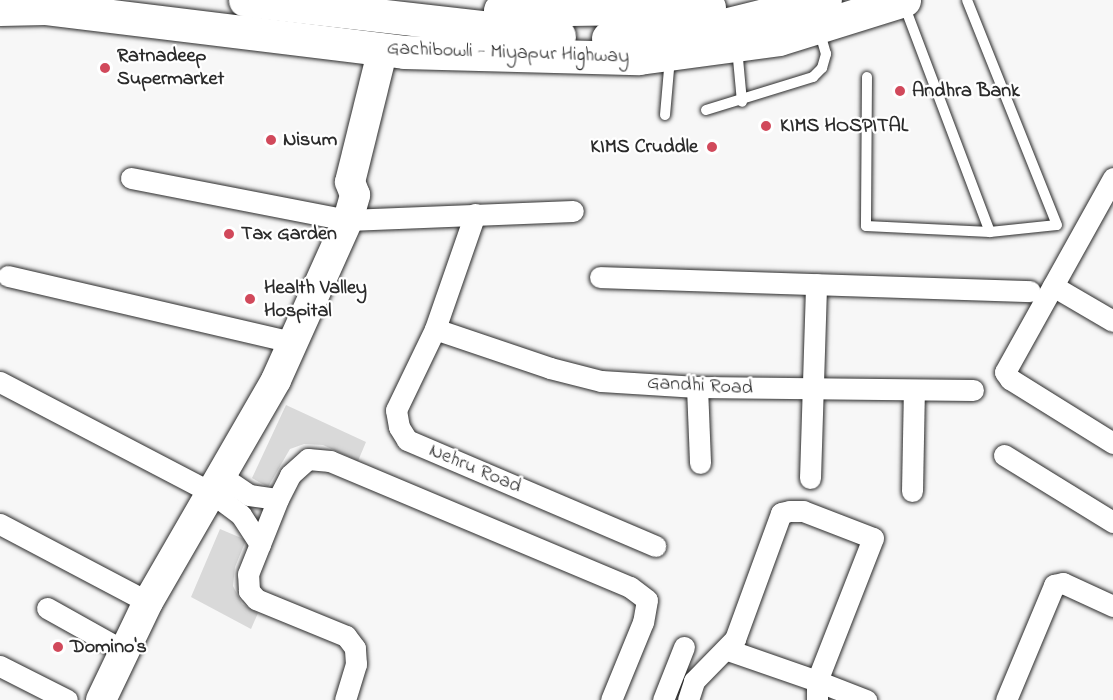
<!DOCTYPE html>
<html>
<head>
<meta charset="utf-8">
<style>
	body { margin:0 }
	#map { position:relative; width:1113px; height:700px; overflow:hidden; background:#f7f7f7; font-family:"Indie Flower",sans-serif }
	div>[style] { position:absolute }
	.green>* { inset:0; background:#d9d9d9 }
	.roads { filter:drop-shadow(0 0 2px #2b2b2b) drop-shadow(0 0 2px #2b2b2b) }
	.lane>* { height:10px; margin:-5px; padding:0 5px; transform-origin:5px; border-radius:5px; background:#fff }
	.street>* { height:21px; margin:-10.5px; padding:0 10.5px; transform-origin:10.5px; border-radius:10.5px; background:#fff }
	.secondary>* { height:30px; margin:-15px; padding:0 15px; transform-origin:15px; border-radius:15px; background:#fff }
	.primary>* { height:33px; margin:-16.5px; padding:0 16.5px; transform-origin:16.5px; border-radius:16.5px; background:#fff }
	.dots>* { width:16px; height:16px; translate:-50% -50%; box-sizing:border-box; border:3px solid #fff; border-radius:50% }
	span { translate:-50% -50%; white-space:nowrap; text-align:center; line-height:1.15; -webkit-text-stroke:4.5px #fff; paint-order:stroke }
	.street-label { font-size:20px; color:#2b2b2b }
	.poi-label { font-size:20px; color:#2b2b2b; font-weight:700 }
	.left { translate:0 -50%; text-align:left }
	.right { translate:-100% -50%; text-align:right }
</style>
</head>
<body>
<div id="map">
	<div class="green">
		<i style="clip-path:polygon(286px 405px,366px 442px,358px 461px,323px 445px,304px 444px,290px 449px,268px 487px,252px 478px)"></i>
		<i style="clip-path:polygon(220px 529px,246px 540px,235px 567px,233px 586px,242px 604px,258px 613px,251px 629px,191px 597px)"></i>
	</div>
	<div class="roads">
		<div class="lane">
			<i style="left:903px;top:2px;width:246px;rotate:69.3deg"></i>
			<i style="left:737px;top:48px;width:54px;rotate:84.7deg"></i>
			<i style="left:867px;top:77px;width:149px;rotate:90.4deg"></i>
			<i style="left:866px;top:226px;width:124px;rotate:2.8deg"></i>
			<i style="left:990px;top:232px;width:67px;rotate:-6deg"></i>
			<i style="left:1057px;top:225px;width:242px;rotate:-111.8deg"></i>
			<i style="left:706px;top:110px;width:112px;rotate:-17.1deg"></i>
			<i style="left:813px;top:77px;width:13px;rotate:-45deg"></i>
			<i style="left:822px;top:68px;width:15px;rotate:-74deg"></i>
			<i style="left:826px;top:54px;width:26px;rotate:-106deg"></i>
			<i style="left:665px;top:115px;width:57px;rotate:-85deg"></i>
		</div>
		<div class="street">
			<i style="left:131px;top:178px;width:221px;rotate:11deg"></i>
			<i style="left:348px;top:220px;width:225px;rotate:-2.3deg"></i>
			<i style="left:1113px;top:178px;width:222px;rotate:119.1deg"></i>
			<i style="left:1005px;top:372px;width:9px;rotate:54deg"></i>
			<i style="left:1010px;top:379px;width:121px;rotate:31.9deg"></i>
			<i style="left:475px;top:214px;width:122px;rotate:109.2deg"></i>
			<i style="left:435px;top:329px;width:90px;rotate:115.7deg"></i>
			<i style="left:396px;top:410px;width:17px;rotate:80deg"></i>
			<i style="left:399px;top:427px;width:15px;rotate:58deg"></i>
			<i style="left:407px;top:440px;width:270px;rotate:23.1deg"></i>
			<i style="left:8px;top:276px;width:292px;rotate:13.1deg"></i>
			<i style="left:600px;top:277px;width:430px;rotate:1.9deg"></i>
			<i style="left:1053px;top:286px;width:69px;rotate:30.3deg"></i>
			<i style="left:435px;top:329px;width:121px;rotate:18.7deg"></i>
			<i style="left:550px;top:368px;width:53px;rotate:14.3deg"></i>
			<i style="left:601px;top:381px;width:96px;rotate:3.6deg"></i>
			<i style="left:697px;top:387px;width:276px;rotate:0.6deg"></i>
			<i style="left:0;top:382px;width:239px;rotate:27.6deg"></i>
			<i style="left:212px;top:493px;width:36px;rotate:37deg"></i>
			<i style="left:241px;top:515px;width:35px;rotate:57deg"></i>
			<i style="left:697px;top:387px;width:76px;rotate:87.7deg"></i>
			<i style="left:1004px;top:455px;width:128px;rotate:31.6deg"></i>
			<i style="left:221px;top:476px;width:34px;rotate:34deg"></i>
			<i style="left:249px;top:495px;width:29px;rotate:8deg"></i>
			<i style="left:810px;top:478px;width:194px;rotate:-88.2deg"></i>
			<i style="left:912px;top:491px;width:100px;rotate:-88.9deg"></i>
			<i style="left:0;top:524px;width:167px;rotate:27.8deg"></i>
			<i style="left:47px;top:608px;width:88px;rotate:29.2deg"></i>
			<i style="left:728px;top:650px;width:94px;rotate:19.2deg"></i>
			<i style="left:817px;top:681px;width:19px;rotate:90deg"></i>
			<i style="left:0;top:666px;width:75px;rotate:26.9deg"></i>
			<i style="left:345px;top:700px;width:38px;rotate:-73deg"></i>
			<i style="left:356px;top:664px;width:16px;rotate:-94deg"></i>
			<i style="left:355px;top:648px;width:15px;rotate:-127deg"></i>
			<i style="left:346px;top:636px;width:97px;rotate:-157.7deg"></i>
			<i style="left:256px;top:599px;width:11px;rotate:-131deg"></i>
			<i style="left:249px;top:591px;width:17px;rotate:-93deg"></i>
			<i style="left:248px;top:574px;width:81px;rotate:-68.2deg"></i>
			<i style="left:278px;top:499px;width:27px;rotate:-63deg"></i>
			<i style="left:290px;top:475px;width:24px;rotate:-42deg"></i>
			<i style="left:308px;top:459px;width:22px;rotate:5deg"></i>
			<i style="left:330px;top:461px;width:325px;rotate:22.8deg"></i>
			<i style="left:630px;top:587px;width:21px;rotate:37deg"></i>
			<i style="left:647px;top:600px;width:22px;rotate:100deg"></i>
			<i style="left:643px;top:622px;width:84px;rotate:112.3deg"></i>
			<i style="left:663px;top:700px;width:57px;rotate:-68.4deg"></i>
			<i style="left:688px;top:700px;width:20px;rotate:-72deg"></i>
			<i style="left:694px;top:681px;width:59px;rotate:-45.7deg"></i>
			<i style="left:735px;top:639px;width:134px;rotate:-69.9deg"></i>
			<i style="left:781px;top:513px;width:9px;rotate:-13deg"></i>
			<i style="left:790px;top:511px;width:13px"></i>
			<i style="left:803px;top:511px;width:75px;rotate:21.1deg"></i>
			<i style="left:873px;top:538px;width:154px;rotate:111.4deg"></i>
			<i style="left:817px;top:681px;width:53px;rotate:21.2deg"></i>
			<i style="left:1006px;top:700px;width:125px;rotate:-67.3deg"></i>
			<i style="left:1054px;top:585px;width:9px;rotate:-13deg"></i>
			<i style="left:1063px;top:583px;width:55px;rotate:24.7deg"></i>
		</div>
		<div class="secondary">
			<i style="left:101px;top:700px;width:109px;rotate:-64.4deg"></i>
			<i style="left:148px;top:602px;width:256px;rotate:-60deg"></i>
			<i style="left:276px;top:380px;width:175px;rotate:-65.8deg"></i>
			<i style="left:348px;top:220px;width:26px;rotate:-74deg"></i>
			<i style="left:355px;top:195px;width:14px;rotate:-111deg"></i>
			<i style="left:350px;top:182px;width:137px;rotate:-76.1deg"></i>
		</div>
		<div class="primary">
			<i style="left:245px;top:0;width:316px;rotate:6.5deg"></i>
			<i style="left:0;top:9px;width:46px;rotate:-1.2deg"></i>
			<i style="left:46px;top:8px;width:361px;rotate:7deg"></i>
			<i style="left:404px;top:52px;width:235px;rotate:1.5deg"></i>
			<i style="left:639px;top:58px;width:141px;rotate:-7.7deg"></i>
			<i style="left:779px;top:39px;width:131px;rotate:-17.3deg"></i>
			<i style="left:500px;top:10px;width:209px;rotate:-0.8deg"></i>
			<i style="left:608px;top:38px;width:113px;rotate:-6.1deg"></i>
			<i style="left:720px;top:26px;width:108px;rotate:-13.9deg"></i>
		</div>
	</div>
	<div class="dots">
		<i style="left:105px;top:68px;background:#d1495b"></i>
		<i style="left:900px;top:91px;background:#d1495b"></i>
		<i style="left:766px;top:126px;background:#d1495b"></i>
		<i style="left:271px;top:140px;background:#d1495b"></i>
		<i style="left:712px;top:147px;background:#d1495b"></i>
		<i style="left:229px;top:234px;background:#d1495b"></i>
		<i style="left:250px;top:299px;background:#d1495b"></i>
		<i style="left:58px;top:647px;background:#d1495b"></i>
	</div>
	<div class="street-label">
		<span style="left:508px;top:53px;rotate:2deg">Gachibowli - Miyapur Highway</span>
		<span style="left:700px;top:386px;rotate:3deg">Gandhi Road</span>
		<span style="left:475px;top:469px;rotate:23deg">Nehru Road</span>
	</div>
	<div class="poi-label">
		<span class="left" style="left:117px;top:68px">Ratnadeep<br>Supermarket</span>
		<span class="left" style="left:912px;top:91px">Andhra Bank</span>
		<span class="left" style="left:780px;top:126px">KIMS HOSPITAL</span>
		<span class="left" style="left:283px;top:140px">Nisum</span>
		<span class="right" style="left:698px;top:147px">KIMS Cruddle</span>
		<span class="left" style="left:241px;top:234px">Tax Garden</span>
		<span class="left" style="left:264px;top:300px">Health Valley<br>Hospital</span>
		<span class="left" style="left:70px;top:647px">Domino's</span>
	</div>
</div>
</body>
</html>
